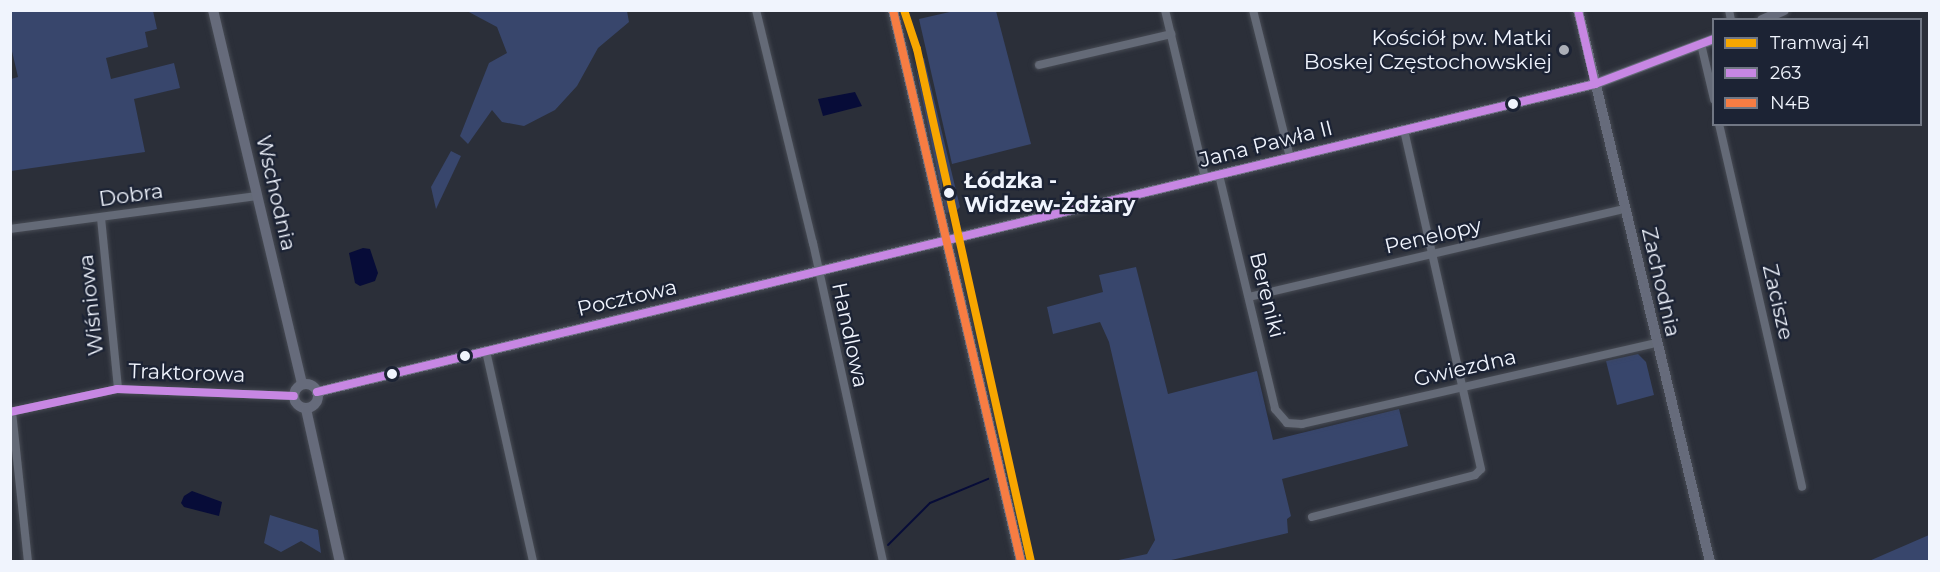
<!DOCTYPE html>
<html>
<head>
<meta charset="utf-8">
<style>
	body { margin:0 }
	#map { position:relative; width:1940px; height:572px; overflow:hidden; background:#2b2f39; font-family:Montserrat,sans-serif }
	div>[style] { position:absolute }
	.green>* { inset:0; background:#38466c }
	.water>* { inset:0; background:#070c38 }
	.stream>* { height:2px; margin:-1px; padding:0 1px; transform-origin:1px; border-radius:1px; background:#070c38 }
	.roads { filter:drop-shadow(0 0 2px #474b54) drop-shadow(0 0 2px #474b54) }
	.street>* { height:8px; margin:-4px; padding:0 4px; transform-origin:4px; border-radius:4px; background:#646a77 }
	.secondary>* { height:10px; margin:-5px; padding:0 5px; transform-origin:5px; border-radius:5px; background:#666b7b }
	.secondary>.ring { margin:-5px; padding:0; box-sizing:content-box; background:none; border:10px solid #666b7b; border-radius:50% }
	.bus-1>* { height:8px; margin:-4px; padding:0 4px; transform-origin:4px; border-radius:4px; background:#c787e3 }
	.bus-2>* { height:8px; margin:-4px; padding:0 4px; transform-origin:4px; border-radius:4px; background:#f77d43 }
	.tram-1>* { height:8px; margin:-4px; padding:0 4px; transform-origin:4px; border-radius:4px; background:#f7a600 }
	.dots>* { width:16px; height:16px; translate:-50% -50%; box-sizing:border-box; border:3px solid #1c2334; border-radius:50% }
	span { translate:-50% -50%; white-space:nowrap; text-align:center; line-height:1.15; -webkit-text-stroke:4.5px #1c2334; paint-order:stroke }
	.poi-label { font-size:21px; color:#f0f4fd }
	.right { translate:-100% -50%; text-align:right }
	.street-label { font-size:21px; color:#f0f4fd }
	.stop-label { font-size:21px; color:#f0f4fd; font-weight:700 }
	.left { translate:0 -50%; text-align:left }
	.frame { position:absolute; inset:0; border:12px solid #f0f4fd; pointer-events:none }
	.legend { position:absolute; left:1712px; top:18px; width:210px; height:108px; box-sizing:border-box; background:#1c2334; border:2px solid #717784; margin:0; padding:8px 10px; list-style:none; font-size:18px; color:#f0f4fd }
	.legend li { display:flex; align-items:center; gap:12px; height:30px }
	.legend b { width:30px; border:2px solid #717784 }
</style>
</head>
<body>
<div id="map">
	<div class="green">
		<i style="clip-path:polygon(10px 11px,153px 11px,157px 29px,145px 32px,148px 47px,106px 58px,111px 79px,174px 63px,180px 88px,134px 99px,145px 152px,11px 171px,11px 79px,18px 77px,11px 47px)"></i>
		<i style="clip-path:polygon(467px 11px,627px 11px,629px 22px,598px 48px,577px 86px,555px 110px,524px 126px,502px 122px,492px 110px,468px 144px,460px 136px,489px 63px,507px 53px,497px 27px)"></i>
		<i style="clip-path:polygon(954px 11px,996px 11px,1031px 144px,952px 164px,919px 19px)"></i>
		<i style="clip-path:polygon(924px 58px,960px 207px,956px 211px,921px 59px)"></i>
		<i style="clip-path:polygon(914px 60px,942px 167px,942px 187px,950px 212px,946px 213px)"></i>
		<i style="clip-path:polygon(451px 151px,461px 156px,436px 209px,431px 187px)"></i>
		<i style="clip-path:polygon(1136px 267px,1168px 394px,1257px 371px,1273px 440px,1399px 409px,1408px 446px,1282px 479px,1291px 516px,1287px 519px,1288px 533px,1167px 561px,1114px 561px,1147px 554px,1155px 540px,1109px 342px,1100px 322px,1053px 334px,1047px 307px,1103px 292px,1099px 275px)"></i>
		<i style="clip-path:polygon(1638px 354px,1646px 362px,1654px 395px,1617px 405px,1606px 361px)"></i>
		<i style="clip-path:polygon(270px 515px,318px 530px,321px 553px,301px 541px,281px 552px,264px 543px)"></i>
		<i style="clip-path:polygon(1929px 535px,1929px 561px,1869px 561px)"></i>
	</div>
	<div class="water">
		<i style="clip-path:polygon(855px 92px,862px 106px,823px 116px,818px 99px)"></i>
		<i style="clip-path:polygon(363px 248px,370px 249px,378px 273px,375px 281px,360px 286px,355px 283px,349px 253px)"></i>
		<i style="clip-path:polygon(192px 491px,222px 502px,219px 516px,184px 507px,181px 503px,184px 496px)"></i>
	</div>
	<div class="stream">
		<i style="left:888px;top:545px;width:59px;rotate:-45deg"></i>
		<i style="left:930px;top:503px;width:63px;rotate:-22.5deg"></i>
	</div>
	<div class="roads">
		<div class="street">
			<i style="left:756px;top:10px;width:240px;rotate:76.3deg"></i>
			<i style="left:813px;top:243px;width:327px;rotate:77.6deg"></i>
			<i style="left:1165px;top:10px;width:173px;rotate:76.6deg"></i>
			<i style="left:1253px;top:10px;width:152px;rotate:75.9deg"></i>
			<i style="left:1729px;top:10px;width:10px;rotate:79deg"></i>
			<i style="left:1701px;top:44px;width:57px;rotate:76.7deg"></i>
			<i style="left:1039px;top:65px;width:136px;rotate:-13.2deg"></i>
			<i style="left:1719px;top:124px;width:372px;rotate:77.1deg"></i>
			<i style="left:1219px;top:175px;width:241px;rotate:76.5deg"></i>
			<i style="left:1275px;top:409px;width:18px;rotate:49deg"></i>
			<i style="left:1287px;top:423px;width:15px;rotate:4deg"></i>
			<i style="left:1302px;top:424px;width:362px;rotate:-12.9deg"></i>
			<i style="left:101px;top:218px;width:172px;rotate:84.3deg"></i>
			<i style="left:10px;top:229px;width:249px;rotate:-7.6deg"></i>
			<i style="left:1249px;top:297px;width:386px;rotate:-13.2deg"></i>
			<i style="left:486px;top:351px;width:216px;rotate:77.4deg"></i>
			<i style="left:10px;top:412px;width:109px;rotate:-12.1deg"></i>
			<i style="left:117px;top:389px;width:177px;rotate:2.3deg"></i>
			<i style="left:12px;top:412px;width:151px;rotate:83.9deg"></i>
			<i style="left:1312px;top:517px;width:168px;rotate:-14.4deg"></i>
			<i style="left:1475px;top:475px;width:8px;rotate:-45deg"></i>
			<i style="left:1481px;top:469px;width:347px;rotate:-102.8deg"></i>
		</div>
		<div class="secondary">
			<i style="left:213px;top:10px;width:384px;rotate:76.6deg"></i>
			<i style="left:893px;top:10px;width:567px;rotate:76.94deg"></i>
			<i style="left:1578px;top:10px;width:568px;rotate:76.55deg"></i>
			<i style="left:1762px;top:20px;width:24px;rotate:-24deg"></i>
			<i class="ring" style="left:294px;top:384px;width:14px;height:14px"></i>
			<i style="left:317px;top:392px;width:1315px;rotate:-13.55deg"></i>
			<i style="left:1595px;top:84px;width:127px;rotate:-20.7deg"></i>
			<i style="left:306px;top:409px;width:157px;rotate:77.5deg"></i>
		</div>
	</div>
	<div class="bus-1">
		<i style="left:1578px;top:10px;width:76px;rotate:77.1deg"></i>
		<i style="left:317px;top:392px;width:1315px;rotate:-13.55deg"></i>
		<i style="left:1595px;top:84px;width:127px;rotate:-20.7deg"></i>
		<i style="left:10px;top:412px;width:109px;rotate:-12.1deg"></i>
		<i style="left:117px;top:389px;width:177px;rotate:2.3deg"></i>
	</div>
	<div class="bus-2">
		<i style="left:893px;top:10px;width:567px;rotate:76.94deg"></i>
	</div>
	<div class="tram-1">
		<i style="left:904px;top:10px;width:41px;rotate:71.6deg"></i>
		<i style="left:917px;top:49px;width:526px;rotate:77.47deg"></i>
	</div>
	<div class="dots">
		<i style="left:1564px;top:50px;background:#abafb8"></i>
		<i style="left:1513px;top:104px;background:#f0f4fd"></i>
		<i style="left:949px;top:193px;background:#f0f4fd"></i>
		<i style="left:465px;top:356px;background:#f0f4fd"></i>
		<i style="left:392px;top:374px;background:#f0f4fd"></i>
	</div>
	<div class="poi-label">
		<span class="right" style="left:1552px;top:50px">Kościół pw. Matki<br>Boskej Częstochowskiej</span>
	</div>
	<div class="street-label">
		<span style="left:1266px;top:144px;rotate:-14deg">Jana Pawła II</span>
		<span style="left:276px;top:193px;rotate:77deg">Wschodnia</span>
		<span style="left:131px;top:195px;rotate:-8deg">Dobra</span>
		<span style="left:1433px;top:236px;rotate:-13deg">Penelopy</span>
		<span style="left:1661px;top:282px;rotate:77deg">Zachodnia</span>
		<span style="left:1267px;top:295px;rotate:76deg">Bereniki</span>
		<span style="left:627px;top:298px;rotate:-13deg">Pocztowa</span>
		<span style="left:1778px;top:302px;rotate:77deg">Zacisze</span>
		<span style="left:91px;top:305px;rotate:-96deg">Wiśniowa</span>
		<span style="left:850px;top:335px;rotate:78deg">Handlowa</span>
		<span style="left:1465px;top:368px;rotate:-13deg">Gwiezdna</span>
		<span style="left:187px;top:373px;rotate:2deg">Traktorowa</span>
	</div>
	<div class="stop-label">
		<span class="left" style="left:964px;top:193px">Łódzka -<br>Widzew-Żdżary</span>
	</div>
	<div class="frame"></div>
	<ul class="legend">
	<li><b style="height:8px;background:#f7a600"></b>Tramwaj 41</li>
	<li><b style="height:8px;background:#c787e3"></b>263</li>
	<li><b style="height:8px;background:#f77d43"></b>N4B</li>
	</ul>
</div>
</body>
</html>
